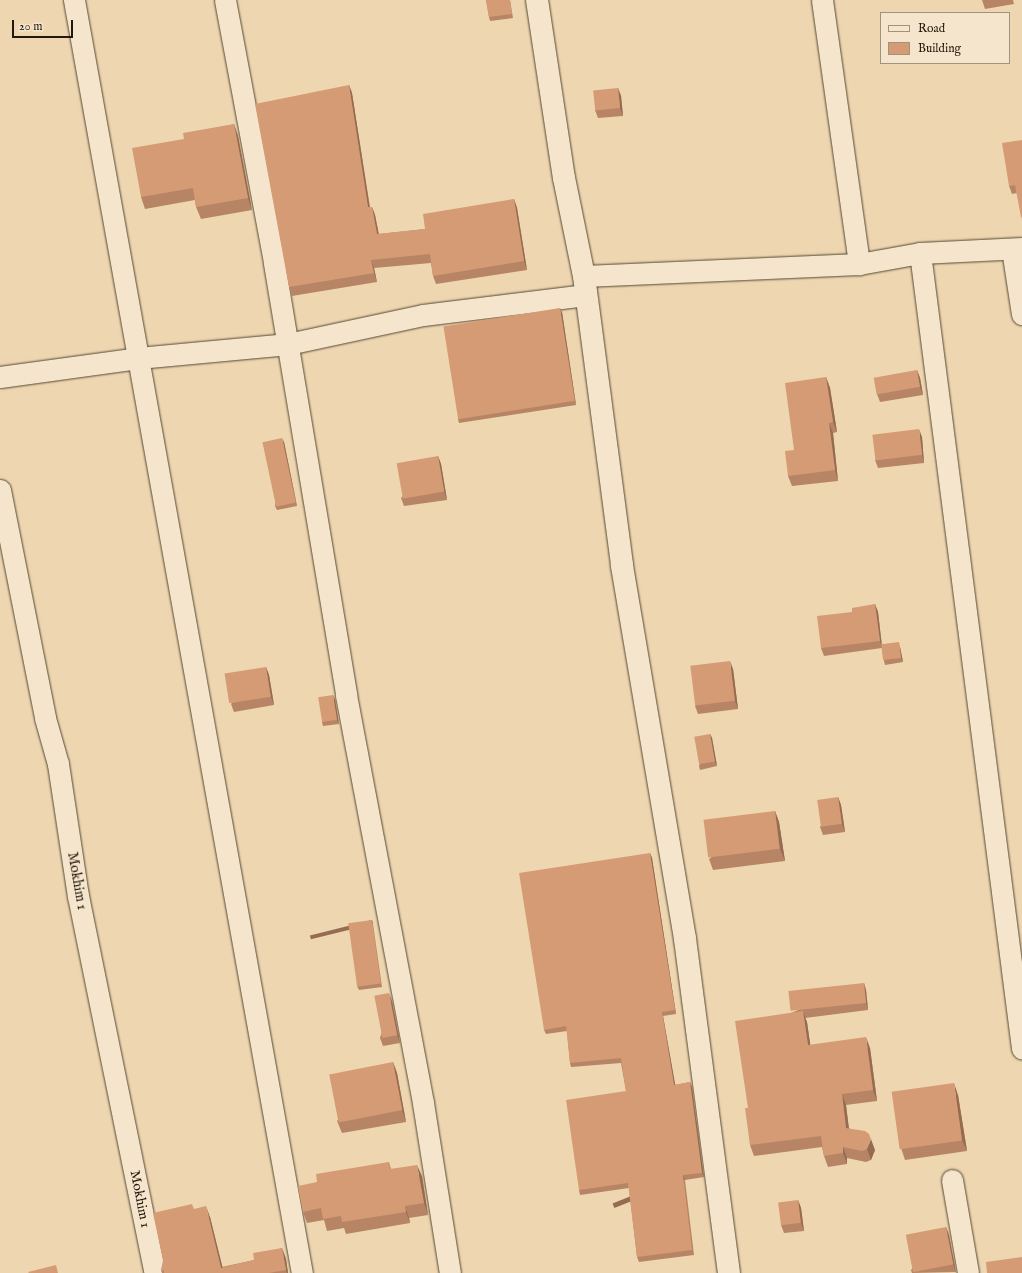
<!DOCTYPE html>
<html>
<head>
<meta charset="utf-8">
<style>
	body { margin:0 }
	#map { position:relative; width:1022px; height:1273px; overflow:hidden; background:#eed7b0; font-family:"IM FELL English",serif }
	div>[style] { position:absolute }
	.roads { filter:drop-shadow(0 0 1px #564834) drop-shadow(0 0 1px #564834) }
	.street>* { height:21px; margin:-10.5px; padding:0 10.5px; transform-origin:10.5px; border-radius:10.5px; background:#f4e5cc }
	.secondary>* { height:22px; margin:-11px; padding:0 11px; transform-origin:11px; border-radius:11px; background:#f4e5cc }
	.wall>* { inset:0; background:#b78565 }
	.shaded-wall>* { inset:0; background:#956c52; transform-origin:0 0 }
	.building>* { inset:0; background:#d59b75; transform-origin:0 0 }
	span { translate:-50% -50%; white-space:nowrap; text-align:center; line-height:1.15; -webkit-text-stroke:4px #f4e5cc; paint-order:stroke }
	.street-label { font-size:14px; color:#23180a }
	.legend { position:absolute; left:880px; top:12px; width:130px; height:52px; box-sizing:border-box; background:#f4e5cc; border:1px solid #a0937e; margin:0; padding:5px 7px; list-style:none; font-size:12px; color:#23180a }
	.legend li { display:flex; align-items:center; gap:8px; height:20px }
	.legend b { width:20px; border:1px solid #a0937e }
	.scale { position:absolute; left:12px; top:20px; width:61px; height:18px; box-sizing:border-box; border:2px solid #23180a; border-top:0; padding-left:5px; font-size:12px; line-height:14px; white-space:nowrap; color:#23180a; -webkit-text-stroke:3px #f4e5cc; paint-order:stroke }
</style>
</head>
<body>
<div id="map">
	<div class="roads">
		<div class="street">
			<i style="left:74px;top:0;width:1293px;rotate:79.85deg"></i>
			<i style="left:225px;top:0;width:268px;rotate:79.4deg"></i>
			<i style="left:274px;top:263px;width:438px;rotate:80.5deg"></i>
			<i style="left:346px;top:695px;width:415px;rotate:79.3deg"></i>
			<i style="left:423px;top:1103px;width:172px;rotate:81deg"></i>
			<i style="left:822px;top:0;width:267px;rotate:82deg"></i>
			<i style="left:1012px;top:249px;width:66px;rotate:81.3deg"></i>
			<i style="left:920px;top:253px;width:802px;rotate:82.69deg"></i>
			<i style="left:584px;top:276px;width:275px;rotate:-2.5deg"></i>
			<i style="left:859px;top:264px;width:62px;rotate:-10.2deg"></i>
			<i style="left:920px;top:253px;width:102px;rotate:-2.8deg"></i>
			<i style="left:0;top:377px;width:139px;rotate:-7.8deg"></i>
			<i style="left:138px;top:358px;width:151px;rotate:-5.3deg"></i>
			<i style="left:288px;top:344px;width:138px;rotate:-12.1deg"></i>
			<i style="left:423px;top:315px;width:164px;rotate:-7deg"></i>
			<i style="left:0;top:490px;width:232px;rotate:78.8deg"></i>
			<i style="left:45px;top:718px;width:48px;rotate:74.2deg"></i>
			<i style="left:58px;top:764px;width:134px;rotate:81.4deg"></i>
			<i style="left:78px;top:896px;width:385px;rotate:78.5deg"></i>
			<i style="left:952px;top:1180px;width:94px;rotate:80.2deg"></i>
		</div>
		<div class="secondary">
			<i style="left:537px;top:0;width:180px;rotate:81.4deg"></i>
			<i style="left:564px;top:178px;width:100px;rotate:78.5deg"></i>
			<i style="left:584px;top:276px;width:292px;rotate:82.5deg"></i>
			<i style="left:622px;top:566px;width:378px;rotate:80.4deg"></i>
			<i style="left:685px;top:939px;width:337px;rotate:82.5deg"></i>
		</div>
	</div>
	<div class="wall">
		<i style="clip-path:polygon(486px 0,510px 0,513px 18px,490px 21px,489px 17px)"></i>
		<i style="clip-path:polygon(982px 0,1013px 0,1014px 4px,985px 9px)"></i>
		<i style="clip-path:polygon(349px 85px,352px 93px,370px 207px,372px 207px,375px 215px,379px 234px,425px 229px,514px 199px,517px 208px,527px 270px,436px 284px,433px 276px,431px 263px,374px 268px,377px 282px,292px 296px,289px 287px)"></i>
		<i style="clip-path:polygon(618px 88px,621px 96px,623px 116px,598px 118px,595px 110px)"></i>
		<i style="clip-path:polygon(234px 124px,238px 136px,252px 210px,201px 219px,196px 207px,195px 200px,145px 209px,141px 197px,184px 139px)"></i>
		<i style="clip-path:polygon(1022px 140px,1022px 219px,1017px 193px,1012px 194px,1009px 186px)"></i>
		<i style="clip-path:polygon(562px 312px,576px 405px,459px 423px,458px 419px)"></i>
		<i style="clip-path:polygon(917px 370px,920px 378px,923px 395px,880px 402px,877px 394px)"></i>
		<i style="clip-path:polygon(826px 377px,830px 388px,837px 432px,833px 433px,838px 481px,792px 486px,788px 476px,794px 450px)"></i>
		<i style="clip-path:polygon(922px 437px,924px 463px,878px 468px,875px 460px)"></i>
		<i style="clip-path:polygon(284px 442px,297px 506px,277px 510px,275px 506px)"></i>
		<i style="clip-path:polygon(438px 456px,441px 464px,447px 500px,404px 506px,401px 498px)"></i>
		<i style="clip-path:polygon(875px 604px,878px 612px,882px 645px,900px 647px,903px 662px,885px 665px,884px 661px,882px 648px,824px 656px,821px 648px,852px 612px)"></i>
		<i style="clip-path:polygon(266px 667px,269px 675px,274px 705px,234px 712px,231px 704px)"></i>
		<i style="clip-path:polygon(733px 669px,738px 709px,698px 714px,695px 706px)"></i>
		<i style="clip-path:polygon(335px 699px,339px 724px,323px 726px,322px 722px)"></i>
		<i style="clip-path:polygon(710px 734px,712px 738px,717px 766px,700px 770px,699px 766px)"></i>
		<i style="clip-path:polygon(838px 797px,841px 805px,845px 832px,823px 835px,820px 827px)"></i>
		<i style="clip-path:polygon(775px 811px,779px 822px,785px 861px,713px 870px,709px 859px)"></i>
		<i style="clip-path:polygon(650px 853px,652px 858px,676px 1014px,663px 1016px,675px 1085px,690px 1082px,692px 1087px,704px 1177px,685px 1180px,694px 1255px,639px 1262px,637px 1257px,629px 1188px,580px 1195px,579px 1190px,626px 1091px,621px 1063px,571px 1067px,570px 1063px,567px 1031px,546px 1034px,544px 1030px)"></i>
		<i style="clip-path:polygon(372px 920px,373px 924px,382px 987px,359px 990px,357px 986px)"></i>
		<i style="clip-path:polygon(864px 983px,866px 990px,868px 1010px,805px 1018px,807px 1022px,810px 1045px,870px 1048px,877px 1101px,846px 1105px,849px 1128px,875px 1150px,871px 1160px,866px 1162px,847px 1158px,847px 1164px,828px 1167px,824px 1156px,822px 1147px,754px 1156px,750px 1145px,748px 1108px,791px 1013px)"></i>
		<i style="clip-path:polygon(392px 1001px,400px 1043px,383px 1046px,380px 1038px)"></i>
		<i style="clip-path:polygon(393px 1062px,397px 1073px,406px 1122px,342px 1133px,337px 1121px)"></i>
		<i style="clip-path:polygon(958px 1095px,967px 1151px,905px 1160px,901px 1148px)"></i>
		<i style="clip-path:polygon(389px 1162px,391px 1169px,422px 1176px,428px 1215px,409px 1218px,410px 1223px,346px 1234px,344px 1228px,327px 1231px,324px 1220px,307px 1223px,303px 1212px,317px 1182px)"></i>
		<i style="clip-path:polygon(798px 1200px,801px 1208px,804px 1231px,784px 1233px,781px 1225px)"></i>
		<i style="clip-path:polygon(194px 1209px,210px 1217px,222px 1267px,254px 1260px,282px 1248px,286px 1259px,288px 1273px,162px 1273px,161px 1270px)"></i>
		<i style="clip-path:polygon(946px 1227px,949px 1235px,956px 1272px,912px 1273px,911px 1270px)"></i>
	</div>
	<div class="shaded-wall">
		<i style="clip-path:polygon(349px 85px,352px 93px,371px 216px,368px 207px)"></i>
		<i style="clip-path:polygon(618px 88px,621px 96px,623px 116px,620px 108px)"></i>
		<i style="clip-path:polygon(234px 124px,238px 136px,252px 210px,248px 198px)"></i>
		<i style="clip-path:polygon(514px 199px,517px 208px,527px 270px,524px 261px)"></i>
		<i style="clip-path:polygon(372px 207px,375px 215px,380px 242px,377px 234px)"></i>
		<i style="clip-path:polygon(371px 260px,374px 268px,377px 282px,374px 273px)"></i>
		<i style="clip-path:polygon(560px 308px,562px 312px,576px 405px,575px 401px)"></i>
		<i style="clip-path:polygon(917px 370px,920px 378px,923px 395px,920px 387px)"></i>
		<i style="clip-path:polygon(826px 377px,830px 388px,837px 432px,833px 422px)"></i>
		<i style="clip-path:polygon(829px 423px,833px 433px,838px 481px,835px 470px)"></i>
		<i style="clip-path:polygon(919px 429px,922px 437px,924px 463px,922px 455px)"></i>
		<i style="clip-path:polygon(282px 438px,284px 442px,297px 506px,296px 502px)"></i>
		<i style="clip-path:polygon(438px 456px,441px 464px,447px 500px,444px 491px)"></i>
		<i style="clip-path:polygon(875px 604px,878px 612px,882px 648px,880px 641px)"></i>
		<i style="clip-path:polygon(899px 642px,903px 662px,901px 658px)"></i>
		<i style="clip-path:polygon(730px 661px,733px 669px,738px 709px,735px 701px)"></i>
		<i style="clip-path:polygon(266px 667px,269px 675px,274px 705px,271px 697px)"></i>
		<i style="clip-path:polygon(333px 695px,335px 699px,339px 724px,337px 720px)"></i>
		<i style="clip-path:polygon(710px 734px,712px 738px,717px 766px,715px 762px)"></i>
		<i style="clip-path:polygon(838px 797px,841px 805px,845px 832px,842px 824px)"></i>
		<i style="clip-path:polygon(775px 811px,779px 822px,785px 861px,780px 849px)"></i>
		<i style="clip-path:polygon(650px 853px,652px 858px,676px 1014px,675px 1010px)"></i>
		<i style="left:372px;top:920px;width:4px;height:64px;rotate:76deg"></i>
		<i style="clip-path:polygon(864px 983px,866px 990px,868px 1010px,866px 1003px)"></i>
		<i style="clip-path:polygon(389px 993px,392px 1001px,400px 1043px,397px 1035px)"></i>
		<i style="clip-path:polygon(803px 1011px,807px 1022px,812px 1056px,808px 1045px)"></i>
		<i style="clip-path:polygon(662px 1012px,663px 1016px,676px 1089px,674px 1085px)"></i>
		<i style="clip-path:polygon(866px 1037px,870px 1048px,877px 1101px,873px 1090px)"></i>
		<i style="clip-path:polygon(393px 1062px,397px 1073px,406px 1122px,402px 1110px)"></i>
		<i style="clip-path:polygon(690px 1082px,692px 1087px,704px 1177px,702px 1173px)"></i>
		<i style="clip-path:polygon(954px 1083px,958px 1095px,967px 1151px,962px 1140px)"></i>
		<i style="clip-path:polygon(842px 1094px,846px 1105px,850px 1139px,846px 1128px)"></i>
		<i style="clip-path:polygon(871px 1139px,875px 1150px,871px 1160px,867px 1149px)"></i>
		<i style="clip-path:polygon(843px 1147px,847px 1158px,847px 1164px,843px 1153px)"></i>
		<i style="clip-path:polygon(417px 1165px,422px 1176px,428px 1215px,424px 1203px)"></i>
		<i style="left:683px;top:1175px;width:5px;height:76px;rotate:68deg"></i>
		<i style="clip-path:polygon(798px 1200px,801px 1208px,804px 1231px,801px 1223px)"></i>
		<i style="clip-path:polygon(206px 1206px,210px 1217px,224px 1273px,221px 1268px)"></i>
		<i style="clip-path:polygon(405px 1206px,409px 1218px,410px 1223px,406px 1212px)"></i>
		<i style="clip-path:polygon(946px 1227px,949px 1235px,956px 1272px,953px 1264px)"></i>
		<i style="clip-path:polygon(282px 1248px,286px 1259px,288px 1273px,287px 1273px,286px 1270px)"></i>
	</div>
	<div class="building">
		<i style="clip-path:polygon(486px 0,510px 0,512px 14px,489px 17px)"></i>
		<i style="clip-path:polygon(349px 85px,368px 207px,372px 207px,377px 234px,425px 229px,423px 214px,514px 199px,524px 261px,433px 276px,430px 254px,371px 260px,374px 273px,289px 287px,255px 104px)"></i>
		<i style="left:618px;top:88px;width:20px;height:25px;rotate:84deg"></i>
		<i style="clip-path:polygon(234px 124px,248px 198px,196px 207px,193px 188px,141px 197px,132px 148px,184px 139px,183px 133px)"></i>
		<i style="clip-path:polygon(1022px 140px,1022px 217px,1021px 217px,1015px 185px,1009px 186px,1002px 143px)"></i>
		<i style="left:560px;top:308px;width:94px;height:118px;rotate:81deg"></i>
		<i style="left:917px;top:370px;width:17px;height:44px;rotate:80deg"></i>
		<i style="clip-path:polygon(826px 377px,833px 422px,829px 423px,835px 470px,788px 476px,785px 451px,794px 450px,785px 383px)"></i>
		<i style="left:919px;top:429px;width:26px;height:47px;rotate:83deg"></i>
		<i style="left:282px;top:438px;width:66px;height:20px;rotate:78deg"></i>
		<i style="left:438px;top:456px;width:36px;height:42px;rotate:80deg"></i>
		<i style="clip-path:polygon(875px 604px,880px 641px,821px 648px,817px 616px,852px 612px,852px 608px)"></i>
		<i style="left:899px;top:642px;width:16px;height:18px;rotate:83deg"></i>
		<i style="left:730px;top:661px;width:40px;height:40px;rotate:83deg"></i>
		<i style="left:266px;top:667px;width:30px;height:42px;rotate:81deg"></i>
		<i style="left:333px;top:695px;width:25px;height:15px;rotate:81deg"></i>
		<i style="left:710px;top:734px;width:28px;height:16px;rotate:80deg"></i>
		<i style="left:838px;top:797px;width:27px;height:21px;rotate:82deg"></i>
		<i style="left:775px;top:811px;width:38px;height:72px;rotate:83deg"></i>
		<i style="clip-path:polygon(650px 853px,675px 1010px,662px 1012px,674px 1085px,690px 1082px,702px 1173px,683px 1175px,692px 1250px,637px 1257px,628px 1183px,579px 1190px,566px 1100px,626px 1091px,621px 1058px,570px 1063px,566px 1026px,544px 1030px,519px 873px)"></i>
		<i style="left:372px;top:920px;width:64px;height:24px;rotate:82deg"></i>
		<i style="left:864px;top:983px;width:20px;height:76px;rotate:84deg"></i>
		<i style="left:389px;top:993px;width:43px;height:15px;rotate:79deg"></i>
		<i style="clip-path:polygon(803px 1011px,808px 1045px,866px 1037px,873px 1090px,842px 1094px,846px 1128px,865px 1131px,869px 1134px,871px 1139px,867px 1149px,862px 1151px,843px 1147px,843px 1153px,824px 1156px,821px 1136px,750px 1145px,745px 1108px,748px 1108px,735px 1021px)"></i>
		<i style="left:393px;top:1062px;width:49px;height:65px;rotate:79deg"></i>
		<i style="left:954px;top:1083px;width:58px;height:63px;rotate:82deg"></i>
		<i style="clip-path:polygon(389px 1162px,390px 1169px,417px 1165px,424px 1203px,405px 1206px,406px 1212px,342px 1222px,341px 1216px,323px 1219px,321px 1208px,303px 1212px,298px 1186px,317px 1182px,316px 1174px)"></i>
		<i style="left:798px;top:1200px;width:23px;height:20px;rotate:83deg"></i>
		<i style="clip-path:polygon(192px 1204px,194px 1209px,206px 1206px,221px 1268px,254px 1260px,253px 1253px,282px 1248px,286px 1270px,269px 1273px,164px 1273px,164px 1271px,161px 1270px,163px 1260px,153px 1213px)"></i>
		<i style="left:946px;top:1227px;width:38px;height:41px;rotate:79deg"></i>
		<i style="clip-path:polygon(1022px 1257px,1022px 1273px,987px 1273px,986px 1262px)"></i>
		<i style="clip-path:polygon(56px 1265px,58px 1273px,29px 1273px,28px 1272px)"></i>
	</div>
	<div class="street-label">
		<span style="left:77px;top:881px;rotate:80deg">Mokhim 1</span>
		<span style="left:140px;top:1199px;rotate:79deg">Mokhim 1</span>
	</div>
	<ul class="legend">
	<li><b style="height:5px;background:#f4e5cc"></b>Road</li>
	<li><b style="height:11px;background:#d59b75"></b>Building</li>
	</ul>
	<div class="scale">20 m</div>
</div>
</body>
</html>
